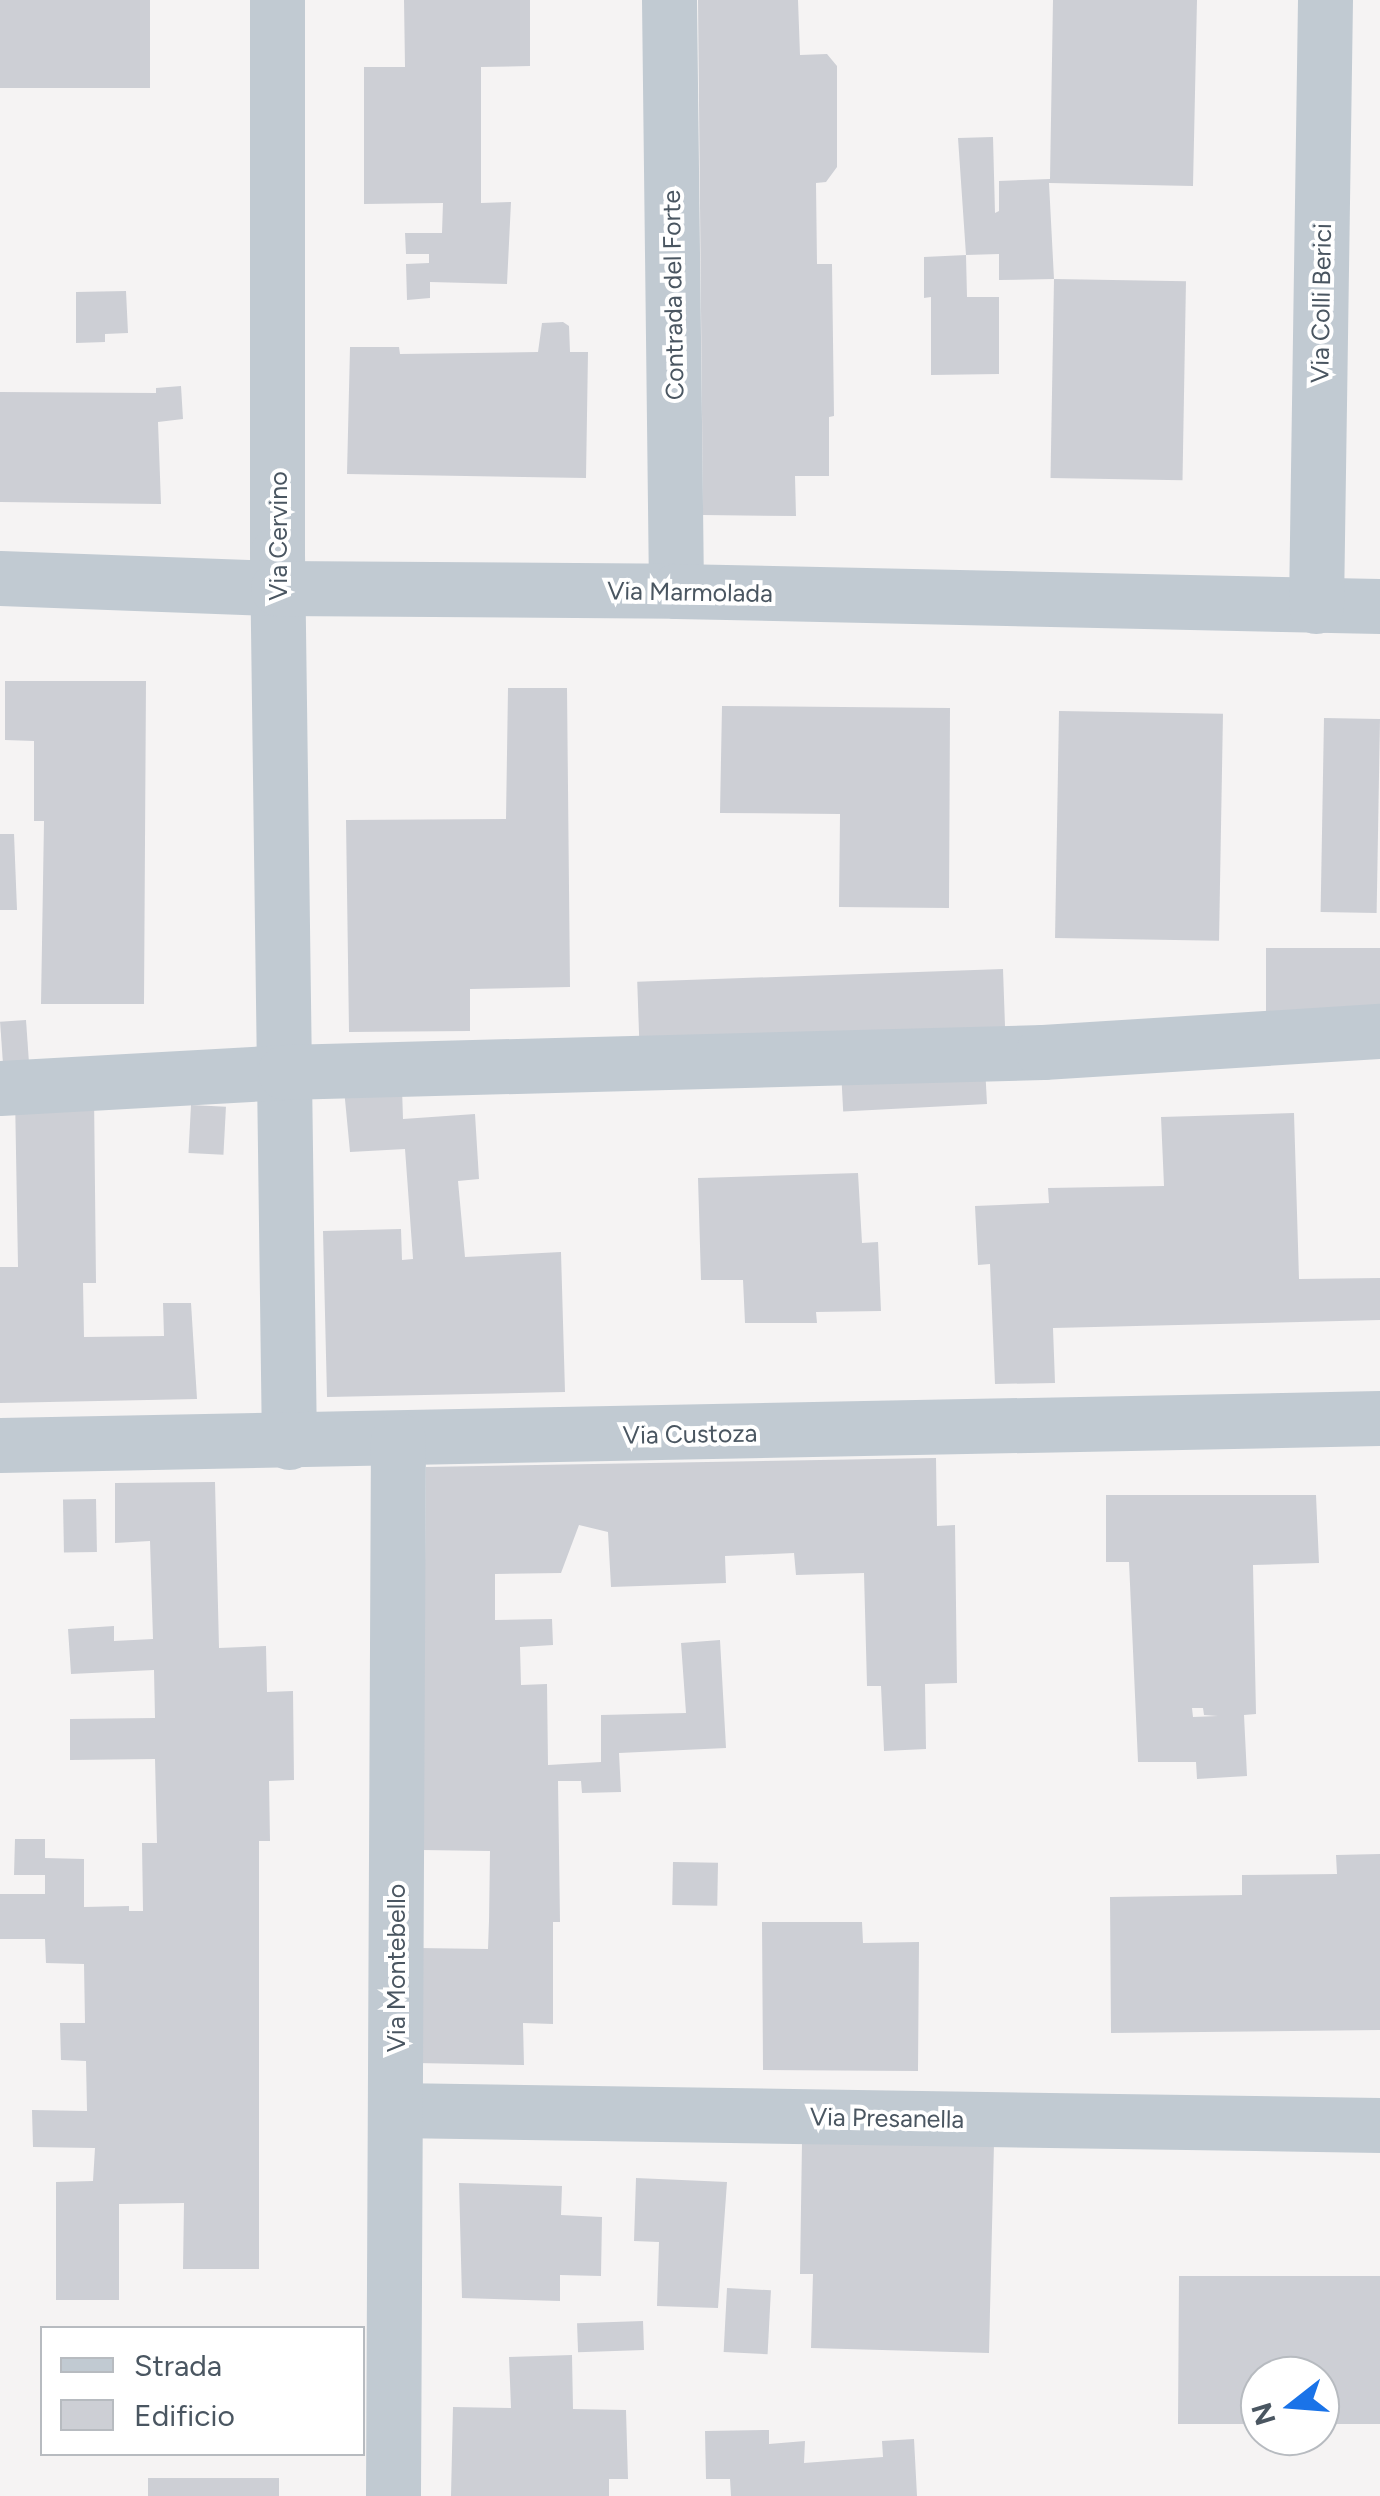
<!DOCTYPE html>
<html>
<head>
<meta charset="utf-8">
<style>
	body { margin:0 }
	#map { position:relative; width:1380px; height:2496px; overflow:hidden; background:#f5f3f3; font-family:Figtree,sans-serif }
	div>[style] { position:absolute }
	.building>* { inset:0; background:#cdcfd5; transform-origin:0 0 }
	.minor>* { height:55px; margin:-27.5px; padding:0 27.5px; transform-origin:27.5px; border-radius:27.5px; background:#c1cad2 }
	span { translate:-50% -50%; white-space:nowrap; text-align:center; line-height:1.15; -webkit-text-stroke:8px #fff; paint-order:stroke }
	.street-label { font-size:25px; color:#4a5661 }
	.legend { position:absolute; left:40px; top:2326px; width:325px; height:130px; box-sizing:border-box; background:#fff; border:2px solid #b7bbc0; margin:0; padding:12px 18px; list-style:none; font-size:30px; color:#4a5661 }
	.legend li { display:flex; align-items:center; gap:20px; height:50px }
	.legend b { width:50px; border:2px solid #b7bbc0 }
	.north { position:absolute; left:1240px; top:2356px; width:100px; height:100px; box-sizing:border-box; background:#fff; border:2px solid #b7bbc0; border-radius:50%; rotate:253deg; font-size:28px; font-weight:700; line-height:40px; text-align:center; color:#4a5661 }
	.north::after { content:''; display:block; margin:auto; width:35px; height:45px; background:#1a73e8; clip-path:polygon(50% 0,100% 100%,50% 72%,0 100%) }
</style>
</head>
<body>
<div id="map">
	<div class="building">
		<i style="left:0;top:0;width:150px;height:88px"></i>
		<i style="clip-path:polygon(404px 0,530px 0,530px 66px,481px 67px,481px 203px,511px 202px,507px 284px,430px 282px,430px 298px,407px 300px,406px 264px,429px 263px,429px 254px,406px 254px,405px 233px,442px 233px,443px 203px,364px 204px,364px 67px,405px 67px)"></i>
		<i style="clip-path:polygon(698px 0,798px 0,800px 55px,827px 54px,837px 66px,837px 167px,826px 182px,816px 183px,817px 264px,832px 264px,834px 416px,829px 417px,829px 476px,795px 476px,796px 516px,703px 515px)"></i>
		<i style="clip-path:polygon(1053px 0,1197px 0,1193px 186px,1049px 183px,1054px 279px,999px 280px,999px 254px,966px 255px,958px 138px,993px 137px,995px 213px,999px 211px,999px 181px,1050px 179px)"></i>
		<i style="clip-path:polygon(966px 255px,967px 297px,999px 297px,999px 374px,931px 375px,931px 297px,924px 298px,924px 257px)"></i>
		<i style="left:1054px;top:279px;width:132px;height:199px;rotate:1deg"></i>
		<i style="clip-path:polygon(126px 291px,128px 333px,105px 334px,105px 342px,76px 343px,76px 292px)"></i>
		<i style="clip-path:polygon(563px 322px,569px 326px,570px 352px,588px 352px,586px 478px,347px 474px,350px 347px,399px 347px,400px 354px,538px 352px,542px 323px)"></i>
		<i style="clip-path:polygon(181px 386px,183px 419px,158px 422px,161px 504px,0 502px,0 392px,156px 393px,156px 388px)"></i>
		<i style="clip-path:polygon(5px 681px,146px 681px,144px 1004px,41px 1004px,44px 821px,34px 821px,34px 741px,5px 740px)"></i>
		<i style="clip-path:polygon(508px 688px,567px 688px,570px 987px,470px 989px,470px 1031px,349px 1032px,346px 820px,506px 819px)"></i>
		<i style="clip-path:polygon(722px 706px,950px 708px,949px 908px,839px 907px,840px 814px,720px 813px)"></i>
		<i style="left:1059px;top:711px;width:164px;height:227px;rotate:1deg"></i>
		<i style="left:1324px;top:718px;width:56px;height:194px;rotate:1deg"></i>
		<i style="clip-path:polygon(0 834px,14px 834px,17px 910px,0 910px)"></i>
		<i style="left:1380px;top:948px;width:66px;height:114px;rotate:90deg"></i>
		<i style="left:1003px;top:969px;width:69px;height:366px;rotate:88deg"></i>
		<i style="left:26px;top:1020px;width:41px;height:26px;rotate:86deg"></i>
		<i style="left:985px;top:1066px;width:38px;height:144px;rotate:87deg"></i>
		<i style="clip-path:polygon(402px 1088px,403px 1119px,475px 1114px,479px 1179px,458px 1181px,465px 1257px,561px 1252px,565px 1392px,327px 1397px,323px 1231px,401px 1229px,402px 1260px,413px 1259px,405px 1149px,350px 1152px,344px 1089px)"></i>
		<i style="clip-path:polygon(94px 1093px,96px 1283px,83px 1283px,84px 1337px,164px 1336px,163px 1303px,191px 1303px,197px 1399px,0 1403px,0 1267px,18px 1267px,15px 1095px)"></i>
		<i style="left:191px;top:1105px;width:35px;height:48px;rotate:3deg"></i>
		<i style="clip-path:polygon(1294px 1113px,1299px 1279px,1380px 1278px,1380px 1320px,1053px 1328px,1055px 1383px,995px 1384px,990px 1264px,978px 1265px,975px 1206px,1049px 1203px,1048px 1188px,1164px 1186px,1161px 1117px)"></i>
		<i style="clip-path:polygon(858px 1173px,862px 1243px,878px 1242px,881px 1311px,816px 1312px,817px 1323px,745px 1323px,743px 1280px,701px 1280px,698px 1178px)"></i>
		<i style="clip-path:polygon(936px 1458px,937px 1526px,955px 1525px,957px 1683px,925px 1684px,926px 1749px,884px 1751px,881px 1686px,867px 1686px,864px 1573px,796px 1575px,794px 1553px,725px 1556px,726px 1583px,611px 1587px,608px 1532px,579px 1525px,561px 1573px,495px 1574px,495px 1620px,552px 1619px,553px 1645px,520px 1647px,521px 1685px,547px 1684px,548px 1765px,601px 1762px,601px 1715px,686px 1713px,681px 1643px,720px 1640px,726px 1748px,619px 1753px,621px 1792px,582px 1793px,581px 1781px,558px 1781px,560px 1922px,553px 1922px,553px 2024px,523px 2023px,524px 2065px,416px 2063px,419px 1948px,488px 1949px,489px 1921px,490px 1851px,422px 1850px,426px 1467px)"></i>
		<i style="clip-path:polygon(215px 1482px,219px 1648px,266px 1646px,267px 1692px,293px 1691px,294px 1780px,269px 1781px,270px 1841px,259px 1841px,259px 2269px,183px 2269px,184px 2203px,119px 2204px,119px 2300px,56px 2300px,56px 2182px,93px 2181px,95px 2148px,33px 2147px,32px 2110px,87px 2111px,86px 2061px,61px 2060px,60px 2023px,85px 2023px,84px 1964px,46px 1963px,45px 1939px,0 1939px,0 1894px,45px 1894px,45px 1875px,14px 1875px,15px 1839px,45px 1839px,45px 1858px,84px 1859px,84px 1907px,129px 1906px,129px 1911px,143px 1911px,142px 1843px,157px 1843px,155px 1759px,70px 1760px,70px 1719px,155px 1718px,154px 1670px,71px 1674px,68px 1629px,114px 1626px,114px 1641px,153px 1639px,150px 1541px,115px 1543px,115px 1483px)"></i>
		<i style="clip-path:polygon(evenodd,1106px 1495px,1316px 1495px,1319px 1563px,1253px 1565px,1256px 1714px,1244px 1715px,1247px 1776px,1197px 1779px,1196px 1762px,1138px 1762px,1129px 1562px,1106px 1562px,1106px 1495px,1192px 1708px,1203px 1708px,1204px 1715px,1218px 1716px,1193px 1717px,1192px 1708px)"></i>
		<i style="left:96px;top:1499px;width:53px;height:33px;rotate:89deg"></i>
		<i style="clip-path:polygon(1380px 1854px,1380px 2030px,1111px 2033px,1110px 1897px,1242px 1895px,1242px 1875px,1337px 1874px,1336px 1855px)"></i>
		<i style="left:673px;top:1862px;width:45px;height:43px;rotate:1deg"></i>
		<i style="clip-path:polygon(762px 1922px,862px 1922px,863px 1943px,919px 1942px,918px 2071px,763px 2070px)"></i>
		<i style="clip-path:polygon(802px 2142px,994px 2143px,989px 2353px,811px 2348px,813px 2274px,800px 2274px)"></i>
		<i style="clip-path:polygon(636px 2178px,727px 2182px,718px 2308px,657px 2306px,659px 2242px,634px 2241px)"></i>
		<i style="clip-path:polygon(459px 2183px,562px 2186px,561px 2215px,602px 2217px,601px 2276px,560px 2275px,560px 2301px,462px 2298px)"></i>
		<i style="clip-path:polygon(1179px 2276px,1380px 2276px,1380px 2424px,1320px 2424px,1320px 2376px,1260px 2376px,1260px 2424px,1178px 2424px)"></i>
		<i style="left:727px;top:2288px;width:44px;height:64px;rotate:3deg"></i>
		<i style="left:643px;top:2321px;width:29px;height:66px;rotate:88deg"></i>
		<i style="clip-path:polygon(572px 2355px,573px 2409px,626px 2410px,628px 2479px,609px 2479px,609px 2496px,451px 2496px,453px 2407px,511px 2408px,509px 2357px)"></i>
		<i style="clip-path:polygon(769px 2430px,769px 2444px,805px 2441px,804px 2463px,883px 2457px,882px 2441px,914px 2439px,917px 2496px,731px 2496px,730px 2479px,706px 2479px,705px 2431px)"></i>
		<i style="left:148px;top:2478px;width:131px;height:18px"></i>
	</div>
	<div class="minor">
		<i style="left:277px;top:0;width:554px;rotate:90deg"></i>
		<i style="left:277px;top:554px;width:888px;rotate:89.23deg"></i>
		<i style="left:669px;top:0;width:591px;rotate:89.32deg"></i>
		<i style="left:0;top:578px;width:278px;rotate:2.1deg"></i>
		<i style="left:278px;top:588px;width:398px;rotate:0.4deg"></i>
		<i style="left:676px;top:591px;width:704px;rotate:1.22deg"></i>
		<i style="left:1316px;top:606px;width:606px;rotate:-89.15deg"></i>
		<i style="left:0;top:1088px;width:285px;rotate:-3.2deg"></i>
		<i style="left:285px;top:1072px;width:758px;rotate:-1.51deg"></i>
		<i style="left:1043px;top:1052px;width:338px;rotate:-3.6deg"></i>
		<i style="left:0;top:1445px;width:1380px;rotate:-1.12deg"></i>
		<i style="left:395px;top:2110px;width:985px;rotate:0.87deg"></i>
		<i style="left:393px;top:2496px;width:1056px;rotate:-89.73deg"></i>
	</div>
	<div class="street-label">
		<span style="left:673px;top:295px;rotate:-91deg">Contrada del Forte</span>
		<span style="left:1321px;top:303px;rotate:-89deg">Via Colli Berici</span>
		<span style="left:278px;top:536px;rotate:-90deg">Via Cervino</span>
		<span style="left:690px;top:592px;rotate:1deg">Via Marmolada</span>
		<span style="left:690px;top:1434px;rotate:-1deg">Via Custoza</span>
		<span style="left:396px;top:1968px;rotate:-90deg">Via Montebello</span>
		<span style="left:887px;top:2118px;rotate:1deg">Via Presanella</span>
	</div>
	<ul class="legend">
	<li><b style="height:12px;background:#c1cad2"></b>Strada</li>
	<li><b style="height:28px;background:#cdcfd5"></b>Edificio</li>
	</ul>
	<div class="north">N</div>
</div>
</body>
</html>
